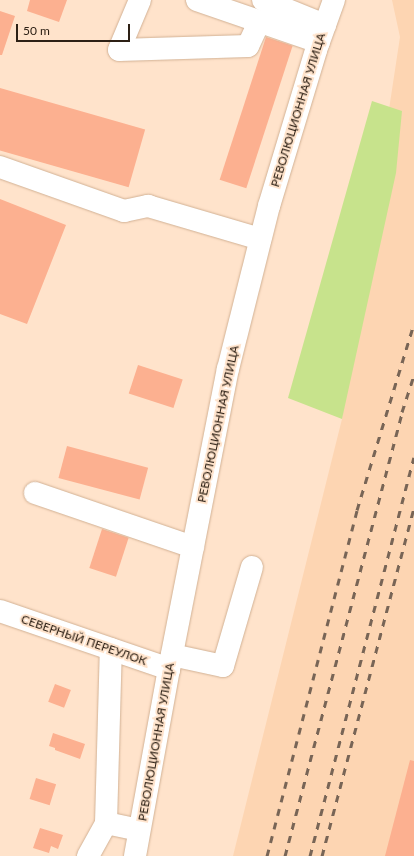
<!DOCTYPE html>
<html>
<head>
<meta charset="utf-8">
<style>
	body { margin:0 }
	#map { position:relative; width:414px; height:856px; overflow:hidden; background:#ffe3cb; font-family:Lato,sans-serif }
	div>[style] { position:absolute }
	.built>* { inset:0; background:#fdd5b2 }
	.green>* { inset:0; background:#c7e38c }
	.building>* { inset:0; background:#fcb090; transform-origin:0 0 }
	.roads { filter:drop-shadow(0 0 1px #d2b194) drop-shadow(0 0 1px #d2b194) }
	.minor>* { height:22px; margin:-11px; padding:0 11px; transform-origin:11px; border-radius:11px; background:#fff }
	.major>* { height:22px; margin:-11px; padding:0 11px; transform-origin:11px; border-radius:11px; background:#fff }
	.rail>* { height:3px; margin-top:-1.5px; transform-origin:0; background:repeating-linear-gradient(90deg,#786556 0 7px,transparent 0 14px) }
	span { translate:-50% -50%; white-space:nowrap; text-align:center; line-height:1.15; -webkit-text-stroke:4px #ffe3cb; paint-order:stroke }
	.street-label { font-size:12px; color:#2d2015 }
	.scale { position:absolute; left:16px; top:24px; width:114px; height:18px; box-sizing:border-box; border:2px solid #2d2015; border-top:0; padding-left:5px; font-size:12px; line-height:14px; white-space:nowrap; color:#2d2015; -webkit-text-stroke:3px #ffe3cb; paint-order:stroke }
</style>
</head>
<body>
<div id="map">
	<div class="built">
		<i style="clip-path:polygon(392px 0,414px 0,414px 856px,233px 856px,342px 419px,400px 37px)"></i>
	</div>
	<div class="green">
		<i style="clip-path:polygon(372px 101px,402px 111px,396px 173px,342px 419px,288px 398px)"></i>
	</div>
	<div class="building">
		<i style="clip-path:polygon(30px 0,67px 0,59px 22px,27px 11px)"></i>
		<i style="clip-path:polygon(0 11px,15px 16px,2px 55px,0 55px)"></i>
		<i style="left:266px;top:37px;width:28px;height:150px;rotate:18deg"></i>
		<i style="left:0;top:88px;width:151px;height:60px;rotate:16deg"></i>
		<i style="clip-path:polygon(0 199px,66px 225px,27px 324px,0 314px)"></i>
		<i style="left:138px;top:365px;width:47px;height:30px;rotate:18deg"></i>
		<i style="left:67px;top:446px;width:84px;height:33px;rotate:15deg"></i>
		<i style="left:102px;top:529px;width:28px;height:41px;rotate:18deg"></i>
		<i style="left:55px;top:684px;width:17px;height:19px;rotate:21deg"></i>
		<i style="clip-path:polygon(53px 733px,85px 744px,80px 759px,55px 750px,55px 748px,49px 746px)"></i>
		<i style="clip-path:polygon(410px 760px,414px 761px,414px 856px,385px 856px)"></i>
		<i style="left:36px;top:778px;width:21px;height:22px;rotate:17deg"></i>
		<i style="clip-path:polygon(40px 828px,63px 835px,58px 849px,51px 846px,49px 853px,33px 848px)"></i>
	</div>
	<div class="roads">
		<div class="minor">
			<i style="left:140px;top:0;width:54px;rotate:112.8deg"></i>
			<i style="left:119px;top:50px;width:129px;rotate:-1.8deg"></i>
			<i style="left:248px;top:46px;width:26px;rotate:-65deg"></i>
			<i style="left:197px;top:0;width:129px;rotate:19deg"></i>
			<i style="left:263px;top:0;width:67px;rotate:22deg"></i>
			<i style="left:0;top:167px;width:132px;rotate:19.5deg"></i>
			<i style="left:124px;top:211px;width:25px;rotate:-12deg"></i>
			<i style="left:148px;top:206px;width:117px;rotate:16.4deg"></i>
			<i style="left:35px;top:493px;width:167px;rotate:18.9deg"></i>
			<i style="left:0;top:611px;width:179px;rotate:18.9deg"></i>
			<i style="left:172px;top:655px;width:52px;rotate:12.2deg"></i>
			<i style="left:223px;top:666px;width:103px;rotate:-73.7deg"></i>
			<i style="left:106px;top:823px;width:34px;rotate:12deg"></i>
			<i style="left:88px;top:856px;width:38px;rotate:-61deg"></i>
			<i style="left:106px;top:823px;width:174px;rotate:-88.4deg"></i>
		</div>
		<div class="major">
			<i style="left:135px;top:856px;width:190px;rotate:-79.7deg"></i>
			<i style="left:169px;top:669px;width:306px;rotate:-78.9deg"></i>
			<i style="left:228px;top:369px;width:168px;rotate:-75.9deg"></i>
			<i style="left:269px;top:206px;width:163px;rotate:-73.2deg"></i>
			<i style="left:316px;top:50px;width:53px;rotate:-70.2deg"></i>
		</div>
	</div>
	<div class="rail">
		<i style="left:267px;top:856px;width:358px;rotate:-75.4deg"></i>
		<i style="left:357px;top:510px;width:195px;rotate:-73deg"></i>
		<i style="left:285px;top:856px;width:459px;rotate:-75.2deg"></i>
		<i style="left:402px;top:412px;width:40px;rotate:-72deg"></i>
		<i style="left:310px;top:856px;width:412px;rotate:-75.4deg"></i>
		<i style="left:322px;top:856px;width:359px;rotate:-75.2deg"></i>
	</div>
	<div class="street-label">
		<span style="left:298px;top:110px;rotate:-73deg">РЕВОЛЮЦИОННАЯ УЛИЦА</span>
		<span style="left:218px;top:424px;rotate:-78deg">РЕВОЛЮЦИОННАЯ УЛИЦА</span>
		<span style="left:84px;top:640px;rotate:19deg">СЕВЕРНЫЙ ПЕРЕУЛОК</span>
		<span style="left:156px;top:742px;rotate:-80deg">РЕВОЛЮЦИОННАЯ УЛИЦА</span>
	</div>
	<div class="scale">50 m</div>
</div>
</body>
</html>
